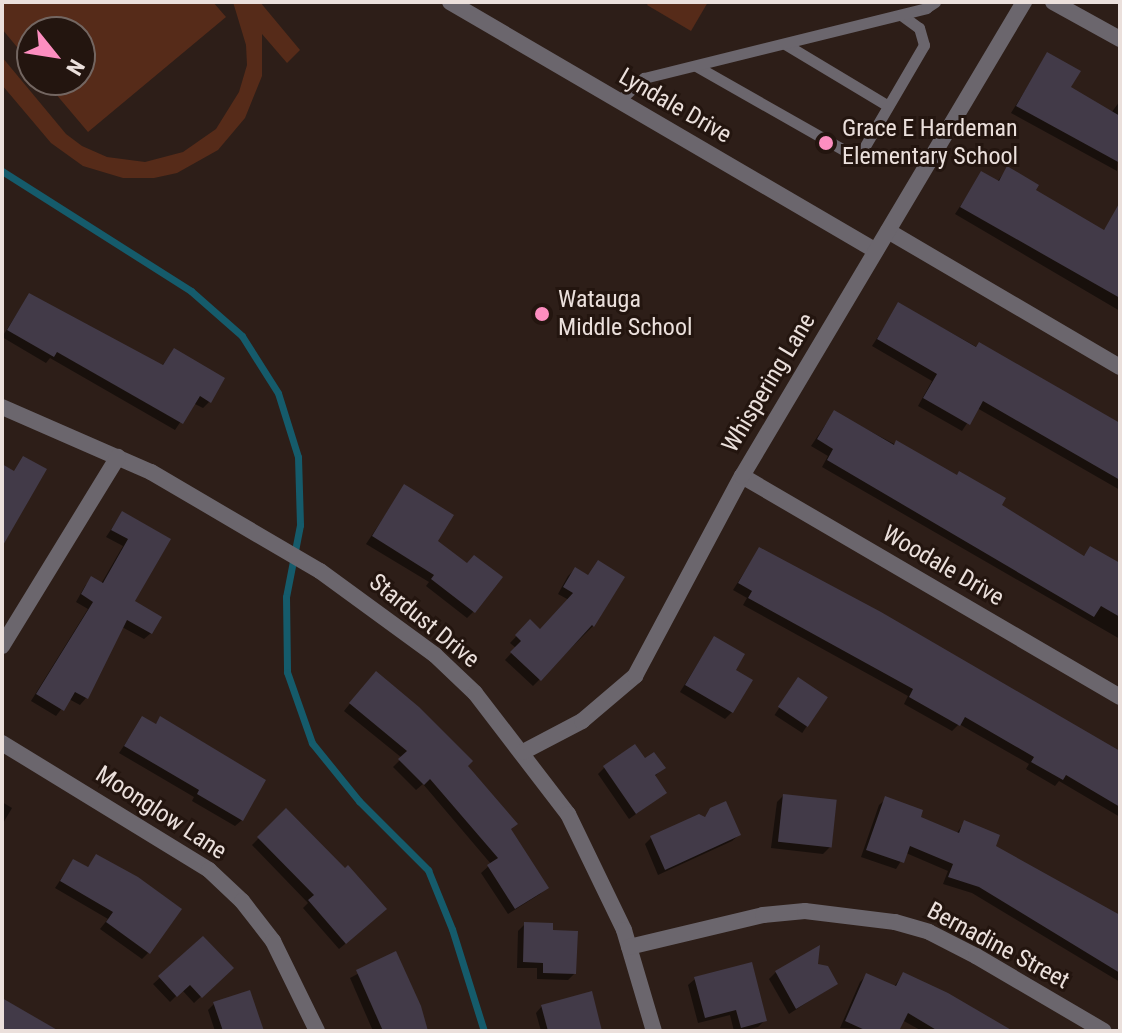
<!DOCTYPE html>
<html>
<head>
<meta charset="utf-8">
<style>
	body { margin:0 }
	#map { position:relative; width:1122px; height:1033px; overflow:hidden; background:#2d1e18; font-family:"Roboto Condensed",sans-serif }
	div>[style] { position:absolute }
	.green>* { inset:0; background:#562b19 }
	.shadow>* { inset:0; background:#0007; transform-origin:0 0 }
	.stream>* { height:7px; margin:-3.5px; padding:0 3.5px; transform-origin:3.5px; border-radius:3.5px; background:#155b6b }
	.building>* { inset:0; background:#423a48; transform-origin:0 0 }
	.lane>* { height:11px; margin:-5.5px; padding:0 5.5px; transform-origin:5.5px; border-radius:5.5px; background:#6b666d }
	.street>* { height:16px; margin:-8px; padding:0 8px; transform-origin:8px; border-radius:8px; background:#6b666d }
	.dots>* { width:22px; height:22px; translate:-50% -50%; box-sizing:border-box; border:4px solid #23150f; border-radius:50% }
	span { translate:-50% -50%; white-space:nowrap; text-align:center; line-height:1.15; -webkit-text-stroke:6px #23150f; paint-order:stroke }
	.street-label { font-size:24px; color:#ebe0dc }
	.poi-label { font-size:24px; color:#ebe0dc }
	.left { translate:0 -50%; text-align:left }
	.frame { position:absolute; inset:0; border:4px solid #ebe0dc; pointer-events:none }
	.north { position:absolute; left:16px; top:16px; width:80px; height:80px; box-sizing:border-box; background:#23150f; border:2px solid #736661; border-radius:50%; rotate:120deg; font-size:22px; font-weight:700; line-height:32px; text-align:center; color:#ebe0dc }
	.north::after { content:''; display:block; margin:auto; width:28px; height:36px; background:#fd8ec0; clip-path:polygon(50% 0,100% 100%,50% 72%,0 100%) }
</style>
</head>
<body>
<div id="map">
	<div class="green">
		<i style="clip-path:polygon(2px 2px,213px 2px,226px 17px,88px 132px,44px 80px,80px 80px,80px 32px,32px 32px,32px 65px,2px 29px)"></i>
		<i style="clip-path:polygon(233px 2px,260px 2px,300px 50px,287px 63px,262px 34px,262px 76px,245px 118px,218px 150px,177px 173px,154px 178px,123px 178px,83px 166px,51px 143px,2px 85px,2px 57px,66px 134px,82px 146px,107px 157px,145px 162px,183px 152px,216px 129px,239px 92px,247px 65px,246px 45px)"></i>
		<i style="clip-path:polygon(649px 2px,708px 2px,691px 31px,647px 5px)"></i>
	</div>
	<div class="shadow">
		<i style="clip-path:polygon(1048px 54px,1068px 88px,1111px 113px,1120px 101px,1117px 171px,1011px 113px)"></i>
		<i style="clip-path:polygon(1007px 169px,1033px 191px,1103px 231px,1110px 223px,1120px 228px,1120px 311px,955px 214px,982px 173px,997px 182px)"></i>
		<i style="clip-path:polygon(29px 295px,161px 367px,174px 350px,209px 402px,203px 408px,193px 403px,175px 430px,50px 358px,46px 363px,2px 337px)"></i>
		<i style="clip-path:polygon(899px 304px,1120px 426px,1120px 490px,977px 408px,962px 431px,918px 406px,932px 381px,872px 346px)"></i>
		<i style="clip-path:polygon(834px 412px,956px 477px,1082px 558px,1091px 548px,1120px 583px,1120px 639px,822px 467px,828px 456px,811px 446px)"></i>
		<i style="clip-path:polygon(404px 487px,435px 541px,466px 565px,473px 612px,467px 618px,426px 586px,429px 582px,366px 544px)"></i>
		<i style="clip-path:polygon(122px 513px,169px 540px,133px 602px,151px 633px,144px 639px,122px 627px,86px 698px,80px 705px,69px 699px,56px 716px,31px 701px,88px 609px,76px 602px,85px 586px,91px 579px,101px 584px,123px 546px,106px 537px)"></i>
		<i style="clip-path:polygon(759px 549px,1120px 754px,1120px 817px,1059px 781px,1055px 786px,1026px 769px,1029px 764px,959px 724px,952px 731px,904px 704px,908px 696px,743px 605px,747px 598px,733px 590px)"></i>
		<i style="clip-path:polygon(598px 563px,623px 578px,593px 626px,533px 686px,505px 660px,516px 648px,510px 643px,530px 622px,540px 631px,569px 600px,558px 594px,568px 576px,575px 569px,587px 577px)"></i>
		<i style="clip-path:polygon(714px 638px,733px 671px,732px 712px,725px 719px,680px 692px)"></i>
		<i style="left:798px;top:679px;width:33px;height:43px;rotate:33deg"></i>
		<i style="clip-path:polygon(369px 680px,466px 766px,546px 887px,540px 894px,508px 914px,481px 873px,491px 864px,423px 784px,416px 790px,393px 767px,402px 758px,344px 711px)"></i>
		<i style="clip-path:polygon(142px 719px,154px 726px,161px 719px,242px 820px,235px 826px,192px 801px,194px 797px,119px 753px)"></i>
		<i style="clip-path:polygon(644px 761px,663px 768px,654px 777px,665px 793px,629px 819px,598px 774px,605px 767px)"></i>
		<i style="clip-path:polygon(783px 796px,830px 847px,823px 854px,771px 848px,777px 802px)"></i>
		<i style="clip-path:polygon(886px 799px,918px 818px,956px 834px,965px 822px,993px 847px,1120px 917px,1120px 982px,972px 893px,943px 884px,948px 871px,906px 853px,896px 869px,861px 857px,879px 805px)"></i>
		<i style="clip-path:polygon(2px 802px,12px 808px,2px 825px)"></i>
		<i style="clip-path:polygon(286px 810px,378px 916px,339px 949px,303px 908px,308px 903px,252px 845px)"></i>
		<i style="clip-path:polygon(712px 810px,739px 835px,732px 841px,658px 875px,645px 844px,651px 838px,703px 819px)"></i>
		<i style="clip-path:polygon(96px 857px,148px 953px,142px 959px,100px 929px,108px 919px,55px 888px,73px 861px,86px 869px)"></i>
		<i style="clip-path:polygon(525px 924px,551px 932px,575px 973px,568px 980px,537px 979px,537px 968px,517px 968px,518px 931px)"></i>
		<i style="clip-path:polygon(203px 939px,231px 968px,194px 1003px,182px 990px,170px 1002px,153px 984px)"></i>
		<i style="clip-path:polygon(395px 954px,425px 1031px,373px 1031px,350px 978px)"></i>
		<i style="clip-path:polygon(776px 972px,836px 984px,789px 1014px,769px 979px)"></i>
		<i style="clip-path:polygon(903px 974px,1010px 1031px,922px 1031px,902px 1020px,897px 1031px,840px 1028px,860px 982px,867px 975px,894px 987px)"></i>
		<i style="clip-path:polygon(695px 979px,765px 1020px,758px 1027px,742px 1031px,734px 1031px,730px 1015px,698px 1023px,688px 985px)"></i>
		<i style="clip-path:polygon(214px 1004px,261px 1031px,215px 1031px,208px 1010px)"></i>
		<i style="clip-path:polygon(542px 1006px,599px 1031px,541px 1031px,536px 1013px)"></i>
	</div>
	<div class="stream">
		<i style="left:2px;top:171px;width:224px;rotate:32.4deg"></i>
		<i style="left:191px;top:291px;width:68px;rotate:41.4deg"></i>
		<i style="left:242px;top:336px;width:67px;rotate:57.7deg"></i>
		<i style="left:278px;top:393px;width:67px;rotate:72.6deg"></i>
		<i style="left:298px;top:457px;width:68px;rotate:88.3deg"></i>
		<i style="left:300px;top:525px;width:73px;rotate:101deg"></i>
		<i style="left:286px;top:597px;width:75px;rotate:89.2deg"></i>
		<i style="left:287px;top:672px;width:75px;rotate:70.6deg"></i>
		<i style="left:312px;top:743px;width:75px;rotate:51deg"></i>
		<i style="left:359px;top:801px;width:98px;rotate:45deg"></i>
		<i style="left:428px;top:870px;width:64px;rotate:67.9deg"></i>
		<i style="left:452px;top:929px;width:107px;rotate:72.6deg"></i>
	</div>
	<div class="building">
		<i style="clip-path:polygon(1047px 52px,1081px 71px,1071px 87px,1120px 116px,1120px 163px,1016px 106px)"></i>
		<i style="clip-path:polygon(1007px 166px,1039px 185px,1036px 190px,1104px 230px,1120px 202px,1120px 298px,960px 207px,981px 171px,999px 181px)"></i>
		<i style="clip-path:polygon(29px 293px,163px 365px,174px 348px,225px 378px,211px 403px,200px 396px,183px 424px,57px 352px,54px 357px,7px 330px)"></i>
		<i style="clip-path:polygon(898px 302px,976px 347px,979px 342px,1120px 423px,1120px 480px,983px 401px,970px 425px,923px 398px,937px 374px,877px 339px)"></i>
		<i style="clip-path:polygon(834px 410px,894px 445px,896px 440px,957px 475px,959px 471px,1006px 498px,1002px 505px,1084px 556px,1090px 546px,1120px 563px,1120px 617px,1101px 606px,1094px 617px,827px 460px,833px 449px,817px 439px)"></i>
		<i style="clip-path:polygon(23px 456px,47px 469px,2px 547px,2px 464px,14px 471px)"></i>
		<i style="clip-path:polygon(404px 484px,454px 515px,438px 541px,467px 563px,474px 555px,503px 577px,475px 613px,431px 579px,434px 575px,372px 536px)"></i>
		<i style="clip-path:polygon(122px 511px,171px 539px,135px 601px,162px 617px,152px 634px,127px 620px,88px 699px,75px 692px,64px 711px,36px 694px,93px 602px,81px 594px,91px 576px,103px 583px,128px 539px,111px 530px)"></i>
		<i style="clip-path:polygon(759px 547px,881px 612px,1120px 751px,1120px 807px,1066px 775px,1063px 780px,1031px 762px,1034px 757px,965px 717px,960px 726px,909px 697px,913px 689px,748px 598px,752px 591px,738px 583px)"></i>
		<i style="clip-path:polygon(598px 560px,625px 577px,594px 627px,592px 625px,541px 681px,510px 652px,521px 641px,515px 635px,530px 619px,540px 629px,573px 593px,563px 587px,575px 567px,588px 575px)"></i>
		<i style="clip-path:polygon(714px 636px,745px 654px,736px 670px,753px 680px,733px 713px,685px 685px)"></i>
		<i style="clip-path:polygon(376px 671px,419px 707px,473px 761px,468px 766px,518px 824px,511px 829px,549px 888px,515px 909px,487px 865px,498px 858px,430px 779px,424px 785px,398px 759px,407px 751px,349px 703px)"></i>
		<i style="left:798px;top:677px;width:36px;height:36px;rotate:34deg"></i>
		<i style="clip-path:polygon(142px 716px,156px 724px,160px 716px,266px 780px,243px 821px,197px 794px,199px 790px,124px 746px)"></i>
		<i style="clip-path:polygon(635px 744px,645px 758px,654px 752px,666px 768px,655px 775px,667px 793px,636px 814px,603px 766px)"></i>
		<i style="left:783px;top:794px;width:54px;height:48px;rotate:6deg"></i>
		<i style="clip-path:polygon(885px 796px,923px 810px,921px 817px,959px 833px,964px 820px,1000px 835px,996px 846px,1120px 915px,1120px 973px,979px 887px,948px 877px,953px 864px,910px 846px,904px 863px,866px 850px)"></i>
		<i style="clip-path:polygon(726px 801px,741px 835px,665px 870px,650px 836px,699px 814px,705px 817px,710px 808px)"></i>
		<i style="clip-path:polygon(286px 808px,345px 868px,348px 865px,387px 909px,346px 944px,308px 900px,314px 895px,257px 837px)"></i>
		<i style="clip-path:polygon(96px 854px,138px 877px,182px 909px,150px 954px,106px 922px,113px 912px,60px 881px,73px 859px,88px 867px)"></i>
		<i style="clip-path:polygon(524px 922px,553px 923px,553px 930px,578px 931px,576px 974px,543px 973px,543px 963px,523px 962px)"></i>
		<i style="clip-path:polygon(203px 936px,234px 968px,202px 998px,190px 985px,177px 997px,158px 976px)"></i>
		<i style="clip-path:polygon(820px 945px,818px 964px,828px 966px,838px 984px,796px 1009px,775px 971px)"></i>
		<i style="clip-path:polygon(396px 951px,421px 1006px,428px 1031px,383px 1031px,356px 970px)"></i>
		<i style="clip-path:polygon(752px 962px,767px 1021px,741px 1028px,736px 1010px,705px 1018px,694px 977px)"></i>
		<i style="clip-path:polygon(903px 972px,948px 993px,1013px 1031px,938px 1031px,908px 1013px,899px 1031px,867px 1031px,845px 1021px,866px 973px,896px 986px)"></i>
		<i style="clip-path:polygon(250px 990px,264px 1031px,223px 1031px,213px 1002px)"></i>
		<i style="clip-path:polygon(592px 991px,602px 1031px,548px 1031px,541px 1005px)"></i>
		<i style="clip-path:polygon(2px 998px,59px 1031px,2px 1031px)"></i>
	</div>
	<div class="lane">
		<i style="left:785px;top:44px;width:120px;rotate:31deg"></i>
		<i style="left:696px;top:66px;width:186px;rotate:29.6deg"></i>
		<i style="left:858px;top:158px;width:131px;rotate:-59.7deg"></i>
		<i style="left:924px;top:45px;width:18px;rotate:-106deg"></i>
		<i style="left:919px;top:28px;width:22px;rotate:-144deg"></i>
		<i style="left:619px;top:101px;width:34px;rotate:-43deg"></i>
		<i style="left:644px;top:78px;width:291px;rotate:-13.9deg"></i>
		<i style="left:926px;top:8px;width:11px;rotate:-34deg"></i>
	</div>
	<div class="street">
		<i style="left:450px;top:2px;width:493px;rotate:30.3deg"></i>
		<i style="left:1053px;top:2px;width:77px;rotate:28.9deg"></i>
		<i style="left:888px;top:231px;width:269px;rotate:30.4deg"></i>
		<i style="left:2px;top:407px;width:163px;rotate:23.6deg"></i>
		<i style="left:151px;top:472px;width:196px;rotate:30.4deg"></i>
		<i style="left:320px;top:571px;width:142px;rotate:36.1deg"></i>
		<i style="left:435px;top:655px;width:55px;rotate:43.5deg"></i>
		<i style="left:475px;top:693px;width:153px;rotate:52.5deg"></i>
		<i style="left:568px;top:814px;width:129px;rotate:64.2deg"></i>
		<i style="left:624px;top:930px;width:105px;rotate:73.5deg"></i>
		<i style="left:742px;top:476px;width:438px;rotate:30.3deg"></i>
		<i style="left:2px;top:646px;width:222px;rotate:-58.5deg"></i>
		<i style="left:2px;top:743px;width:243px;rotate:31.5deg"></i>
		<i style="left:209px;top:870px;width:45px;rotate:43.2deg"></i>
		<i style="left:242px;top:901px;width:51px;rotate:52.2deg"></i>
		<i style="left:273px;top:941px;width:100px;rotate:63.9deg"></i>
		<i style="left:523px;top:752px;width:67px;rotate:-27.7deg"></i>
		<i style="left:582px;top:721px;width:70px;rotate:-40.3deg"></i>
		<i style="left:635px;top:676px;width:227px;rotate:-61.9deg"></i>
		<i style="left:742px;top:476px;width:552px;rotate:-59.25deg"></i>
		<i style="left:629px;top:947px;width:138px;rotate:-13.4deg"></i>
		<i style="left:763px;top:915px;width:42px;rotate:-5.4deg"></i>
		<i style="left:805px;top:911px;width:91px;rotate:7deg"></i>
		<i style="left:895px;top:922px;width:35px;rotate:16deg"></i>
		<i style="left:929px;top:932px;width:53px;rotate:27.1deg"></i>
		<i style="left:976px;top:956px;width:148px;rotate:30.4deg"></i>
	</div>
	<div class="dots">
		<i style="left:826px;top:143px;background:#fd8ec0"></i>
		<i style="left:542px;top:314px;background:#fd8ec0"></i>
	</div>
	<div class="street-label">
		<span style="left:675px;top:106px;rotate:30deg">Lyndale Drive</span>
		<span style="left:769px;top:383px;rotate:-59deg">Whispering Lane</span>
		<span style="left:943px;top:566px;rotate:30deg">Woodale Drive</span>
		<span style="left:424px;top:621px;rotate:39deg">Stardust Drive</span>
		<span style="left:161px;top:813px;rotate:33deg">Moonglow Lane</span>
		<span style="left:998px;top:946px;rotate:28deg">Bernadine Street</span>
	</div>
	<div class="poi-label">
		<span class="left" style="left:842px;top:143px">Grace E Hardeman<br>Elementary School</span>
		<span class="left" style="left:558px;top:314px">Watauga<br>Middle School</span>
	</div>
	<div class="frame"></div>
	<div class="north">N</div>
</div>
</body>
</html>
